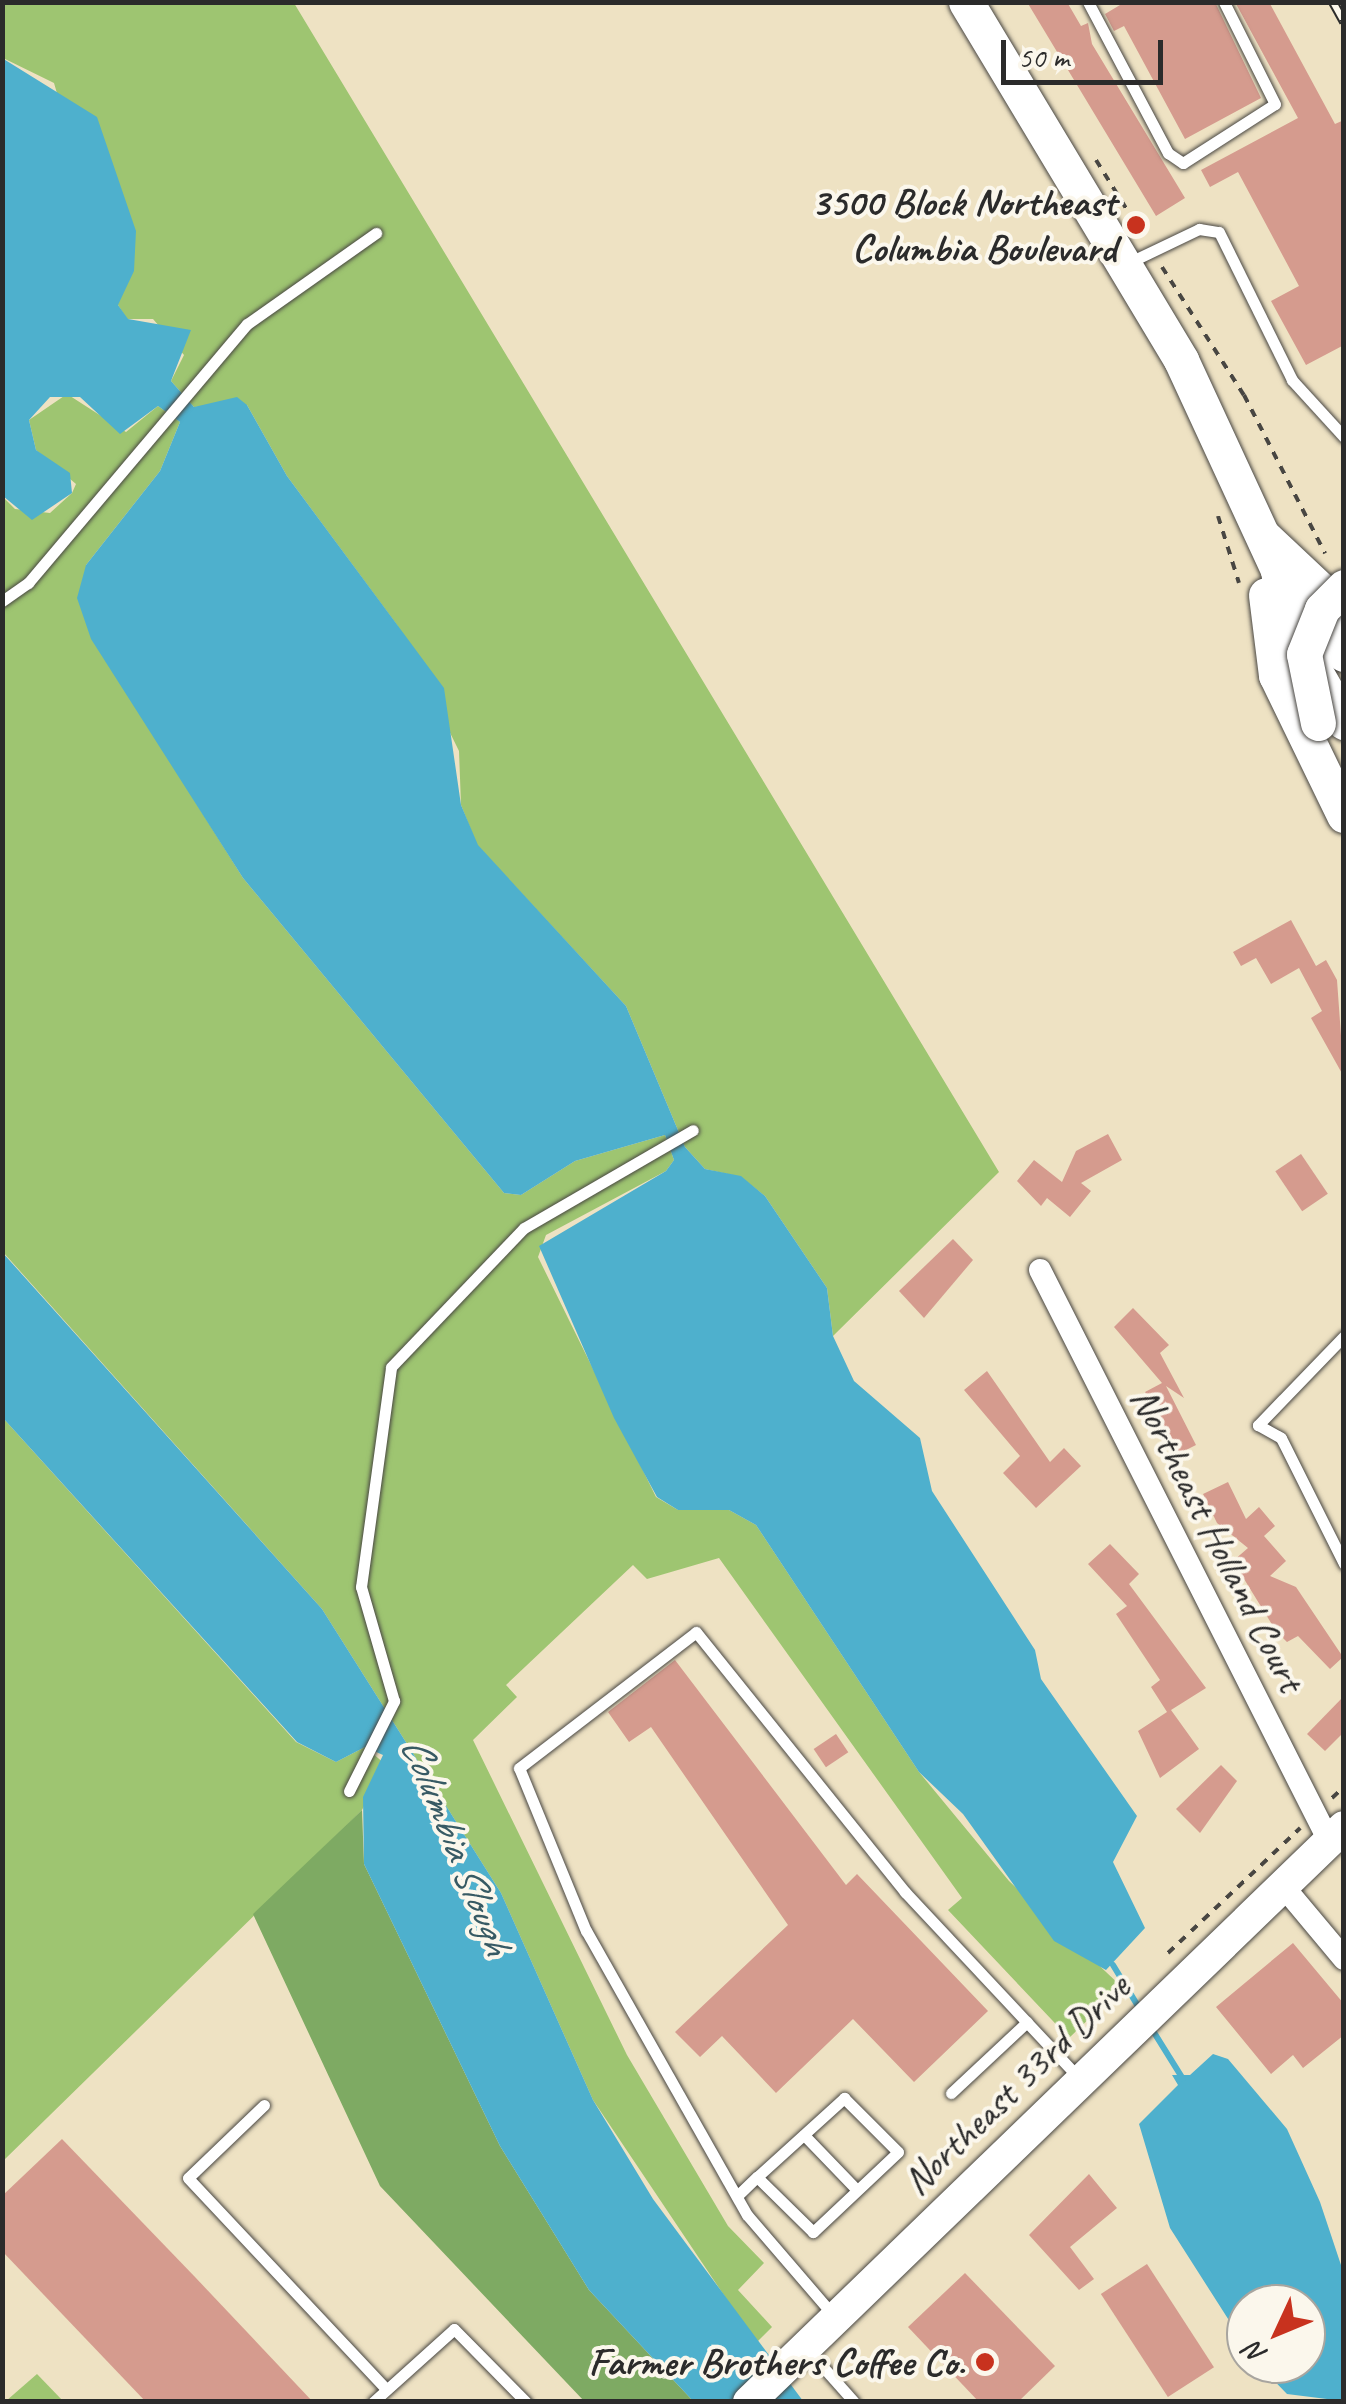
<!DOCTYPE html>
<html>
<head>
<meta charset="utf-8">
<style>
	body { margin:0 }
	#map { position:relative; width:1346px; height:2404px; overflow:hidden; background:#eee2c3; font-family:Caveat,sans-serif }
	div>[style] { position:absolute }
	.green>* { inset:0; background:#9ec571 }
	.forest>* { inset:0; background:#7eaa63 }
	.water>* { inset:0; background:#4eb0cd }
	.stream>* { height:6px; margin:-3px; padding:0 3px; transform-origin:3px; border-radius:3px; background:#4eb0cd }
	.building>* { inset:0; background:#d59b8e; transform-origin:0 0 }
	.path>* { height:4px; margin-top:-2px; transform-origin:0; background:repeating-linear-gradient(90deg,#484642 0 8px,transparent 0 16px) }
	.roads { filter:drop-shadow(0 0 2px #484642) drop-shadow(0 0 2px #484642) }
	.service>* { height:11px; margin:-5.5px; padding:0 5.5px; transform-origin:5.5px; border-radius:5.5px; background:#fff }
	.minor>* { height:22px; margin:-11px; padding:0 11px; transform-origin:11px; border-radius:11px; background:#fff }
	.secondary>* { height:32px; margin:-16px; padding:0 16px; transform-origin:16px; border-radius:16px; background:#fff }
	.primary>* { height:35px; margin:-17.5px; padding:0 17.5px; transform-origin:17.5px; border-radius:17.5px; background:#fff }
	.rail>* { height:10px; margin-top:-5px; transform-origin:0; background:repeating-linear-gradient(90deg,#fbf7ec 0 19px,#2b2b2b 0 38px); box-sizing:border-box; border-block:2px solid #2b2b2b }
	.bridges { filter:drop-shadow(0 0 2px #484642) drop-shadow(0 0 2px #484642) }
	.primary-bridge>* { height:35px; margin:-17.5px; padding:0 17.5px; transform-origin:17.5px; border-radius:17.5px; background:#fff }
	.dots>* { width:28px; height:28px; translate:-50% -50%; box-sizing:border-box; border:5px solid #fbf7ec; border-radius:50% }
	span { translate:-50% -50%; white-space:nowrap; text-align:center; line-height:1.15; -webkit-text-stroke:8px #fbf7ec; paint-order:stroke }
	.poi-label { font-size:40px; color:#2b2b2b; font-weight:700 }
	.right { translate:-100% -50%; text-align:right }
	.street-label { font-size:40px; color:#2b2b2b }
	.water-label { font-size:42px; color:#375a64; font-style:italic }
	.frame { position:absolute; inset:0; border:5px solid #2b2b2b; pointer-events:none }
	.north { position:absolute; left:1226px; top:2284px; width:100px; height:100px; box-sizing:border-box; background:#fbf7ec; border:2px solid #a8a59f; border-radius:50%; rotate:226deg; font-size:28px; font-weight:700; line-height:40px; text-align:center; color:#2b2b2b }
	.north::after { content:''; display:block; margin:auto; width:35px; height:45px; background:#c8321e; clip-path:polygon(50% 0,100% 100%,50% 72%,0 100%) }
	.scale { position:absolute; left:1001px; top:40px; width:162px; height:45px; box-sizing:border-box; border:5px solid #2b2b2b; border-top:0; padding-left:12px; font-size:30px; line-height:35px; white-space:nowrap; color:#2b2b2b; -webkit-text-stroke:8px #fbf7ec; paint-order:stroke }
</style>
</head>
<body>
<div id="map">
	<div class="green">
		<i style="clip-path:polygon(2px 3px,294px 3px,999px 1172px,833px 1336px,827px 1288px,765px 1196px,741px 1177px,705px 1169px,685px 1147px,626px 1006px,477px 845px,461px 805px,459px 751px,397px 625px,287px 476px,247px 405px,194px 407px,171px 381px,184px 355px,153px 319px,127px 319px,118px 305px,54px 83px,3px 58px)"></i>
		<i style="clip-path:polygon(67px 394px,126px 432px,158px 406px,180px 422px,160px 471px,86px 565px,191px 795px,243px 878px,504px 1193px,521px 1195px,575px 1161px,665px 1135px,674px 1160px,666px 1171px,546px 1235px,538px 1257px,656px 1497px,678px 1510px,729px 1510px,756px 1525px,919px 1772px,1009px 1881px,1122px 1987px,1069px 2038px,948px 1910px,962px 1898px,719px 1558px,647px 1579px,633px 1565px,506px 1685px,517px 1697px,473px 1740px,627px 2055px,728px 2226px,764px 2263px,738px 2290px,772px 2327px,756px 2343px,593px 2100px,501px 1893px,322px 1609px,3px 1252px,2px 496px,15px 509px,50px 513px,72px 493px,76px 484px,36px 450px,29px 420px)"></i>
		<i style="clip-path:polygon(3px 1418px,296px 1742px,336px 1762px,365px 1747px,385px 1764px,362px 1810px,3px 2161px)"></i>
		<i style="clip-path:polygon(37px 2374px,63px 2401px,6px 2401px)"></i>
	</div>
	<div class="forest">
		<i style="clip-path:polygon(362px 1810px,364px 1864px,500px 2146px,589px 2290px,693px 2401px,584px 2401px,380px 2186px,253px 1914px)"></i>
	</div>
	<div class="water">
		<i style="clip-path:polygon(2px 58px,97px 117px,136px 231px,134px 271px,118px 305px,128px 319px,191px 330px,171px 381px,194px 407px,237px 397px,247px 405px,287px 476px,444px 688px,461px 805px,478px 845px,626px 1006px,685px 1147px,705px 1169px,741px 1176px,765px 1196px,827px 1288px,833px 1336px,854px 1381px,920px 1438px,932px 1491px,1035px 1650px,1041px 1679px,1137px 1816px,1113px 1862px,1145px 1928px,1106px 1970px,1054px 1941px,963px 1814px,919px 1772px,756px 1525px,729px 1510px,678px 1510px,657px 1497px,614px 1418px,539px 1246px,666px 1171px,674px 1160px,665px 1135px,575px 1161px,521px 1195px,504px 1193px,243px 878px,91px 639px,77px 598px,86px 565px,160px 471px,180px 422px,158px 406px,120px 434px,80px 397px,50px 397px,29px 420px,36px 450px,70px 473px,72px 493px,32px 520px,3px 496px)"></i>
		<i style="clip-path:polygon(2px 1252px,322px 1609px,501px 1893px,593px 2100px,653px 2199px,803px 2401px,693px 2401px,589px 2290px,500px 2146px,364px 1864px,363px 1797px,383px 1755px,365px 1747px,336px 1762px,297px 1742px,3px 1418px)"></i>
		<i style="clip-path:polygon(1213px 2054px,1228px 2059px,1287px 2129px,1320px 2202px,1343px 2271px,1343px 2401px,1287px 2394px,1258px 2364px,1306px 2364px,1306px 2304px,1246px 2304px,1246px 2347px,1170px 2228px,1139px 2124px,1178px 2085px,1172px 2075px,1190px 2075px)"></i>
	</div>
	<div class="stream">
		<i style="left:1113px;top:1965px;width:54px;rotate:58.7deg"></i>
		<i style="left:1150px;top:2026px;width:62px;rotate:58.1deg"></i>
	</div>
	<div class="building">
		<i style="clip-path:polygon(1027px 2px,1067px 2px,1081px 26px,1088px 23px,1092px 44px,1185px 198px,1156px 216px)"></i>
		<i style="clip-path:polygon(1125px 2px,1215px 2px,1261px 98px,1185px 139px,1124px 26px,1114px 31px,1105px 14px)"></i>
		<i style="clip-path:polygon(1235px 2px,1269px 2px,1335px 124px,1344px 120px,1344px 345px,1306px 365px,1271px 301px,1299px 286px,1238px 172px,1210px 187px,1201px 170px,1298px 118px)"></i>
		<i style="clip-path:polygon(1291px 920px,1316px 966px,1326px 960px,1337px 980px,1344px 1077px,1311px 1018px,1322px 1011px,1299px 968px,1271px 984px,1256px 958px,1241px 966px,1233px 952px)"></i>
		<i style="clip-path:polygon(1108px 1134px,1122px 1160px,1081px 1183px,1091px 1191px,1070px 1217px,1047px 1198px,1041px 1206px,1017px 1181px,1034px 1160px,1062px 1182px,1076px 1151px)"></i>
		<i style="left:1301px;top:1154px;width:48px;height:31px;rotate:56deg"></i>
		<i style="clip-path:polygon(953px 1239px,973px 1260px,924px 1318px,899px 1291px)"></i>
		<i style="clip-path:polygon(1133px 1308px,1169px 1345px,1160px 1353px,1184px 1398px,1166px 1386px,1196px 1445px,1178px 1454px,1145px 1392px,1162px 1383px,1114px 1327px)"></i>
		<i style="clip-path:polygon(987px 1371px,1050px 1462px,1064px 1448px,1081px 1466px,1036px 1508px,1003px 1473px,1020px 1456px,964px 1390px)"></i>
		<i style="clip-path:polygon(1228px 1482px,1246px 1519px,1259px 1507px,1275px 1526px,1264px 1536px,1286px 1561px,1270px 1576px,1296px 1587px,1343px 1657px,1330px 1669px,1298px 1636px,1287px 1642px,1276px 1631px,1233px 1561px,1248px 1548px,1217px 1523px,1203px 1494px)"></i>
		<i style="clip-path:polygon(1110px 1544px,1139px 1574px,1129px 1584px,1206px 1688px,1171px 1710px,1199px 1749px,1160px 1778px,1138px 1731px,1167px 1712px,1151px 1687px,1160px 1680px,1116px 1614px,1127px 1606px,1088px 1564px)"></i>
		<i style="clip-path:polygon(675px 1660px,846px 1885px,857px 1874px,988px 2011px,914px 2082px,853px 2019px,776px 2093px,722px 2036px,700px 2057px,675px 2032px,788px 1925px,651px 1727px,629px 1742px,608px 1712px)"></i>
		<i style="clip-path:polygon(1344px 1696px,1344px 1732px,1325px 1751px,1307px 1734px)"></i>
		<i style="left:836px;top:1734px;width:22px;height:27px;rotate:56deg"></i>
		<i style="clip-path:polygon(1221px 1765px,1237px 1781px,1200px 1833px,1176px 1809px)"></i>
		<i style="clip-path:polygon(1293px 1943px,1344px 2004px,1344px 2035px,1303px 2068px,1293px 2055px,1271px 2074px,1216px 2007px)"></i>
		<i style="clip-path:polygon(62px 2139px,195px 2277px,313px 2402px,146px 2402px,2px 2251px,2px 2196px)"></i>
		<i style="clip-path:polygon(1089px 2174px,1117px 2208px,1070px 2247px,1094px 2279px,1079px 2290px,1029px 2235px)"></i>
		<i style="left:1147px;top:2264px;width:123px;height:55px;rotate:57deg"></i>
		<i style="clip-path:polygon(965px 2273px,1055px 2366px,1018px 2402px,979px 2402px,908px 2327px)"></i>
	</div>
	<div class="path">
		<i style="left:1096px;top:160px;width:91px;rotate:58.1deg"></i>
		<i style="left:1162px;top:267px;width:152px;rotate:57.4deg"></i>
		<i style="left:1244px;top:395px;width:178px;rotate:62.9deg"></i>
		<i style="left:1218px;top:516px;width:70px;rotate:72.6deg"></i>
		<i style="left:1332px;top:1798px;width:16px;rotate:-43deg"></i>
		<i style="left:1168px;top:1953px;width:182px;rotate:-43.4deg"></i>
	</div>
	<div class="roads">
		<div class="service">
			<i style="left:1088px;top:2px;width:171px;rotate:62.1deg"></i>
			<i style="left:1168px;top:153px;width:18px;rotate:34deg"></i>
			<i style="left:1183px;top:163px;width:109px;rotate:-32.7deg"></i>
			<i style="left:1275px;top:104px;width:114px;rotate:-116.6deg"></i>
			<i style="left:1128px;top:263px;width:79px;rotate:-25.6deg"></i>
			<i style="left:1199px;top:229px;width:20px;rotate:9deg"></i>
			<i style="left:1219px;top:232px;width:165px;rotate:63.7deg"></i>
			<i style="left:1292px;top:380px;width:77px;rotate:47.6deg"></i>
			<i style="left:2px;top:601px;width:32px;rotate:-35deg"></i>
			<i style="left:28px;top:583px;width:339px;rotate:-49.8deg"></i>
			<i style="left:247px;top:324px;width:158px;rotate:-35.2deg"></i>
			<i style="left:1344px;top:1336px;width:124px;rotate:134deg"></i>
			<i style="left:1258px;top:1425px;width:26px;rotate:29deg"></i>
			<i style="left:1281px;top:1438px;width:141px;rotate:63.4deg"></i>
			<i style="left:349px;top:1791px;width:101px;rotate:-63.4deg"></i>
			<i style="left:394px;top:1701px;width:119px;rotate:-106.1deg"></i>
			<i style="left:361px;top:1587px;width:222px;rotate:-82.2deg"></i>
			<i style="left:391px;top:1367px;width:192px;rotate:-46.3deg"></i>
			<i style="left:524px;top:1228px;width:195px;rotate:-30.1deg"></i>
			<i style="left:951px;top:2093px;width:104px;rotate:-43.1deg"></i>
			<i style="left:264px;top:2105px;width:105px;rotate:136.2deg"></i>
			<i style="left:188px;top:2178px;width:289px;rotate:46.8deg"></i>
			<i style="left:804px;top:2135px;width:76px;rotate:46.1deg"></i>
			<i style="left:737px;top:2196px;width:28px;rotate:-44deg"></i>
			<i style="left:757px;top:2177px;width:118px;rotate:-42.2deg"></i>
			<i style="left:844px;top:2098px;width:76px;rotate:45deg"></i>
			<i style="left:898px;top:2152px;width:117px;rotate:136.7deg"></i>
			<i style="left:813px;top:2232px;width:78px;rotate:-135.5deg"></i>
			<i style="left:834px;top:2316px;width:133px;rotate:-130.7deg"></i>
			<i style="left:747px;top:2215px;width:326px;rotate:-119.5deg"></i>
			<i style="left:586px;top:1931px;width:176px;rotate:-112.3deg"></i>
			<i style="left:519px;top:1768px;width:223px;rotate:-37.5deg"></i>
			<i style="left:696px;top:1632px;width:334px;rotate:51.2deg"></i>
			<i style="left:905px;top:1892px;width:253px;rotate:46.9deg"></i>
			<i style="left:807px;top:2349px;width:71px;rotate:48.4deg"></i>
			<i style="left:373px;top:2402px;width:109px;rotate:-42deg"></i>
			<i style="left:454px;top:2329px;width:103px;rotate:45.4deg"></i>
		</div>
		<div class="minor">
			<i style="left:1040px;top:1270px;width:640px;rotate:63.15deg"></i>
			<i style="left:1329px;top:1841px;width:10px;rotate:-17deg"></i>
			<i style="left:1283px;top:1886px;width:95px;rotate:50.1deg"></i>
		</div>
		<div class="secondary">
			<i style="left:1263px;top:534px;width:111px;rotate:43.2deg"></i>
			<i style="left:749px;top:2402px;width:827px;rotate:-44.02deg"></i>
		</div>
		<div class="primary">
			<i style="left:966px;top:2px;width:418px;rotate:59deg"></i>
			<i style="left:1181px;top:360px;width:231px;rotate:65.2deg"></i>
			<i style="left:1278px;top:570px;width:49px;rotate:81.9deg"></i>
			<i style="left:1285px;top:619px;width:119px;rotate:60.2deg"></i>
			<i style="left:1278px;top:570px;width:48px;rotate:40.7deg"></i>
			<i style="left:1314px;top:601px;width:61px;rotate:60.5deg"></i>
			<i style="left:1266px;top:595px;width:81px;rotate:82.9deg"></i>
			<i style="left:1276px;top:675px;width:156px;rotate:64.1deg"></i>
		</div>
	</div>
	<div class="rail">
		<i style="left:1333px;top:2px;width:23px;rotate:61deg"></i>
	</div>
	<div class="bridges">
		<div class="primary-bridge">
			<i style="left:1318px;top:723px;width:70px;rotate:-101.5deg"></i>
			<i style="left:1304px;top:654px;width:48px;rotate:-68.2deg"></i>
			<i style="left:1322px;top:609px;width:31px;rotate:-45deg"></i>
		</div>
	</div>
	<div class="dots">
		<i style="left:1136px;top:225px;background:#c8321e"></i>
		<i style="left:985px;top:2362px;background:#c8321e"></i>
	</div>
	<div class="poi-label">
		<span class="right" style="left:1116px;top:225px">3500 Block Northeast<br>Columbia Boulevard</span>
		<span class="right" style="left:965px;top:2362px">Farmer Brothers Coffee Co.</span>
	</div>
	<div class="street-label">
		<span style="left:1218px;top:1539px;rotate:63deg">Northeast Holland Court</span>
		<span style="left:1016px;top:2084px;rotate:-44deg">Northeast 33rd Drive</span>
	</div>
	<div class="water-label">
		<span style="left:456px;top:1845px;rotate:68deg">Columbia Slough</span>
	</div>
	<div class="frame"></div>
	<div class="north">N</div>
	<div class="scale">50 m</div>
</div>
</body>
</html>
